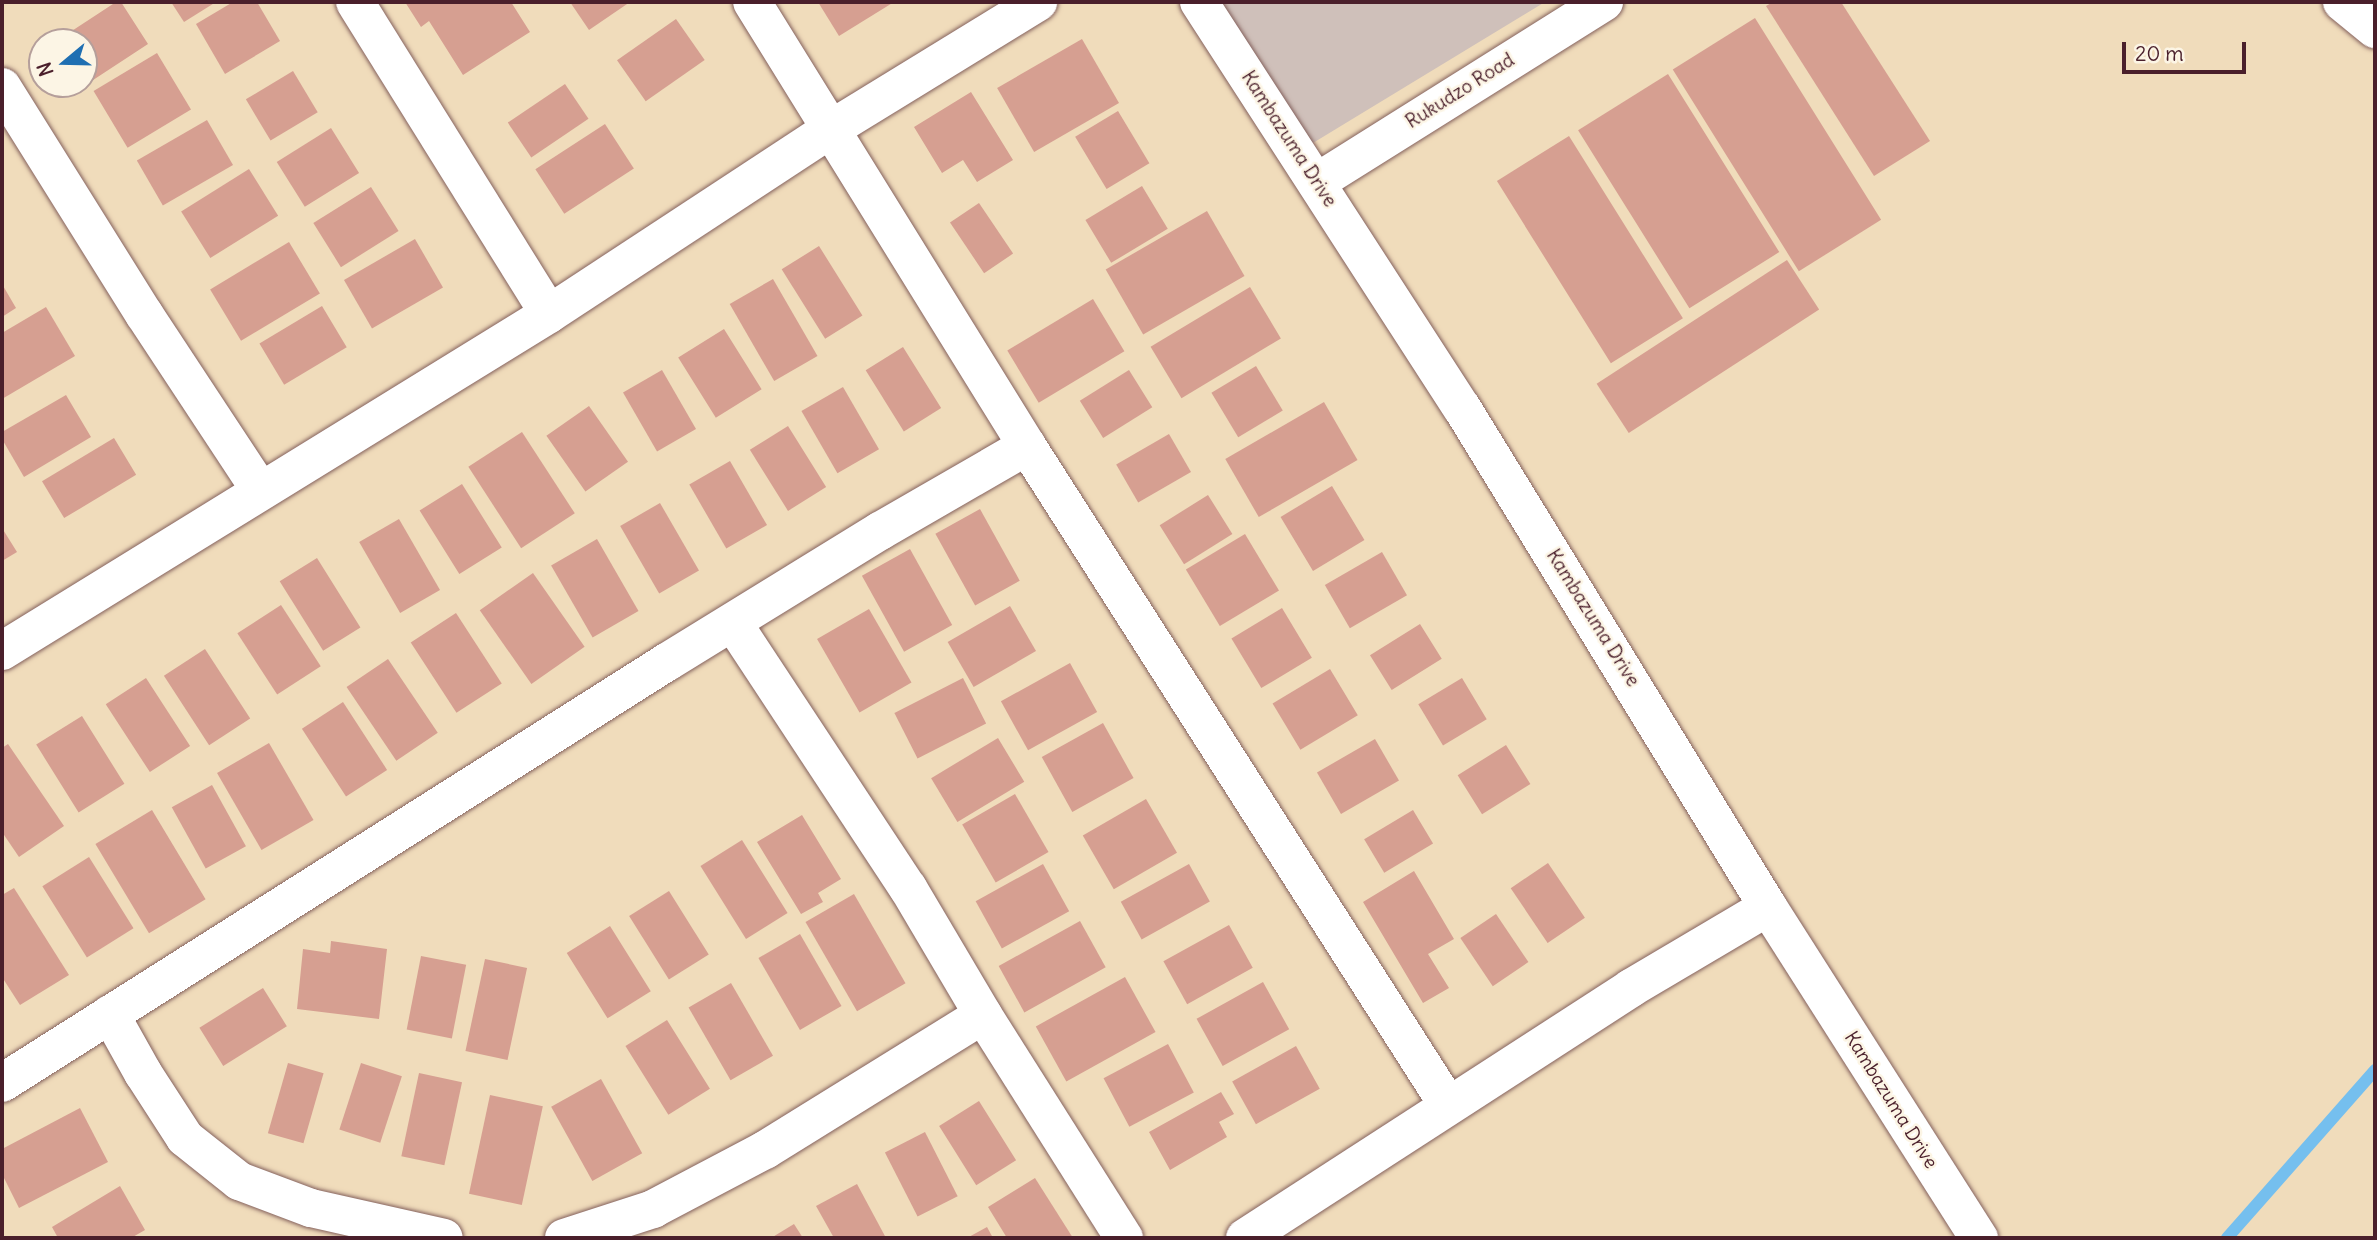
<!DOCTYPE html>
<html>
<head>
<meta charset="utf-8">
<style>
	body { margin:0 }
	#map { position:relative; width:2377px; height:1240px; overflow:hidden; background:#f0dcbb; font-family:Delius,sans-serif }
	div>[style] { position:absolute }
	.industrial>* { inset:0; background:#cfc0ba }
	.stream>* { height:12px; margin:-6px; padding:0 6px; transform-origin:6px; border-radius:6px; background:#75bfee }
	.building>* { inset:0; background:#d69f91; transform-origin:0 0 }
	.roads { filter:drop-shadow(0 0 2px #84615d) drop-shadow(0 0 2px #84615d) }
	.street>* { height:38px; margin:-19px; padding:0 19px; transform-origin:19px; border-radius:19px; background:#fff }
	span { translate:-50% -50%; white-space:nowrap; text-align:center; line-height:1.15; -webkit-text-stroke:5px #fcf5e5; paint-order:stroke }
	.street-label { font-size:19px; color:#4a1f2b }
	.frame { position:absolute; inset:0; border:4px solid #4a1f2b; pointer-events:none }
	.north { position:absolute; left:28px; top:28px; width:70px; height:70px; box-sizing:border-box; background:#fcf5e5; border:2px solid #b59f9b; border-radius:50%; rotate:251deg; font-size:19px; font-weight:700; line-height:28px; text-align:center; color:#4a1f2b }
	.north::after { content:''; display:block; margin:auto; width:24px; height:32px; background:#1f6fb2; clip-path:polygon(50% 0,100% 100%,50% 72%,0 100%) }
	.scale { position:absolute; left:2122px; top:42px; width:124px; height:32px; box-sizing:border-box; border:4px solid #4a1f2b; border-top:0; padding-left:9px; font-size:21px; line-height:24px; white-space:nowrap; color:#4a1f2b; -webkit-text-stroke:5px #fcf5e5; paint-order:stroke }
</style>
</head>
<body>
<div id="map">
	<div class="industrial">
		<i style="clip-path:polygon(1222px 2px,1545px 2px,1308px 146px)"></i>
	</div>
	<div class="stream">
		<i style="left:2227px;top:1238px;width:224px;rotate:-48.6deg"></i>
	</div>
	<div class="building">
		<i style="clip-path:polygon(116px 2px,121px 2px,148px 44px,87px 84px,84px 80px,84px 42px,58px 40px)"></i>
		<i style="clip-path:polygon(171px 2px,216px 2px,184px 22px)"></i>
		<i style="clip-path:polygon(233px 2px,257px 2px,280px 41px,225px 74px,196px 24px)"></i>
		<i style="clip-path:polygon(405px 2px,511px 2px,530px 32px,463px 75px,429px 21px,421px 27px)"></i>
		<i style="clip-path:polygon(570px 2px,630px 2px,589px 30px)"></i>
		<i style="clip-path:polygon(818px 2px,894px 2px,839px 36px)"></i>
		<i style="clip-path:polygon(1773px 2px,1841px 2px,1930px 141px,1874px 176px,1766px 6px)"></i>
		<i style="left:1755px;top:18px;width:238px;height:97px;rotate:58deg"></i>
		<i style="left:676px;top:19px;width:50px;height:72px;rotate:55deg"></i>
		<i style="left:1082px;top:39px;width:74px;height:98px;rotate:60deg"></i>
		<i style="left:157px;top:53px;width:66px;height:74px;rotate:59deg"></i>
		<i style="left:293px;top:71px;width:48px;height:55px;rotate:59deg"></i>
		<i style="left:1668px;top:74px;width:210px;height:106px;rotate:58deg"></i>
		<i style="left:565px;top:84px;width:42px;height:69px;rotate:56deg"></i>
		<i style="clip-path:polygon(971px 92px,1013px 160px,977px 182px,963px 160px,942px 173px,914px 127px)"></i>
		<i style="left:1118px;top:111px;width:61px;height:50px;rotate:59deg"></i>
		<i style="left:207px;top:120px;width:52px;height:81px;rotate:60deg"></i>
		<i style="left:605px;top:124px;width:53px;height:83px;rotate:57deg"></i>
		<i style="left:331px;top:128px;width:53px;height:64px;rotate:58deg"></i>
		<i style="left:1569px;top:136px;width:215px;height:85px;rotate:58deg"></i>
		<i style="left:249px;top:169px;width:55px;height:80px;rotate:58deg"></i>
		<i style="left:1142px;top:186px;width:50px;height:66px;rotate:59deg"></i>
		<i style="left:371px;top:187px;width:52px;height:68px;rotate:58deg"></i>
		<i style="left:979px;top:203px;width:61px;height:35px;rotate:56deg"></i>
		<i style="left:1207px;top:211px;width:75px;height:117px;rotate:60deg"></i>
		<i style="left:415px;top:239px;width:56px;height:82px;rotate:60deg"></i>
		<i style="left:289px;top:242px;width:60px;height:92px;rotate:59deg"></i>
		<i style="left:819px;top:246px;width:82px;height:44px;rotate:58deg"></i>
		<i style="left:1787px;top:260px;width:59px;height:227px;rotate:57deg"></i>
		<i style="left:773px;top:279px;width:89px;height:50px;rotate:60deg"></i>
		<i style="clip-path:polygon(2px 284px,16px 308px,2px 317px)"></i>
		<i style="left:1250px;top:287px;width:60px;height:116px;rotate:59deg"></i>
		<i style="left:1093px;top:299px;width:61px;height:100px;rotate:59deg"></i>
		<i style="left:322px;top:306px;width:48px;height:73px;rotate:59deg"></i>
		<i style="clip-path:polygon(46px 307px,75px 356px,2px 399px,2px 333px)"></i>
		<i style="left:724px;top:329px;width:71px;height:54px;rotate:58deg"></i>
		<i style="left:903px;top:347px;width:72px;height:44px;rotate:58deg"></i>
		<i style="left:1256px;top:366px;width:52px;height:52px;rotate:59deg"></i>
		<i style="left:662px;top:370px;width:68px;height:45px;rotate:60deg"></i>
		<i style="left:1129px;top:370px;width:44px;height:58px;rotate:58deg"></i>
		<i style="left:843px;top:387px;width:72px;height:48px;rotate:60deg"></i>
		<i style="clip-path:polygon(66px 395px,91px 437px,24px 477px,2px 439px,2px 432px)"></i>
		<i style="left:1324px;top:402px;width:67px;height:114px;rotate:60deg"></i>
		<i style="left:589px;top:406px;width:68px;height:52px;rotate:55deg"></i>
		<i style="left:788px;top:426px;width:72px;height:45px;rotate:58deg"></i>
		<i style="left:522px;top:432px;width:97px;height:64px;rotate:57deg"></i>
		<i style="left:1169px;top:434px;width:44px;height:61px;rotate:60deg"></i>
		<i style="left:114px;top:438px;width:43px;height:84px;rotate:59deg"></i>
		<i style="left:730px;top:461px;width:74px;height:47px;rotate:60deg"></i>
		<i style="left:462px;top:484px;width:75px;height:50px;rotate:58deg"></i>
		<i style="left:1332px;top:486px;width:63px;height:60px;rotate:59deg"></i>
		<i style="left:1208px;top:495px;width:46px;height:57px;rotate:58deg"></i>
		<i style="left:660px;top:503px;width:78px;height:46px;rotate:60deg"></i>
		<i style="left:980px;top:509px;width:82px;height:51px;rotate:61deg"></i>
		<i style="left:399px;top:519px;width:82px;height:46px;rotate:60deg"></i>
		<i style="clip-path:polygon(2px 528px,17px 552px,2px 561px)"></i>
		<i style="left:1245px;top:534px;width:66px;height:69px;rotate:59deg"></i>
		<i style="left:597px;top:539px;width:83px;height:53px;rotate:60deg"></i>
		<i style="left:910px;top:549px;width:87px;height:55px;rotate:61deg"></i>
		<i style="left:1382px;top:552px;width:50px;height:66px;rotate:60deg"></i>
		<i style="left:317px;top:558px;width:82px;height:44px;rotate:58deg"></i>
		<i style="left:533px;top:573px;width:90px;height:65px;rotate:55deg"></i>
		<i style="left:281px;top:605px;width:73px;height:52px;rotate:57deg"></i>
		<i style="left:1010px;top:606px;width:52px;height:72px;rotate:60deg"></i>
		<i style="left:1282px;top:608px;width:58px;height:59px;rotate:59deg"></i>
		<i style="left:869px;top:609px;width:85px;height:60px;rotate:60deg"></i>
		<i style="left:456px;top:613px;width:84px;height:54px;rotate:57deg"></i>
		<i style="left:1420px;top:624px;width:41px;height:59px;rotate:58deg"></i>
		<i style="left:205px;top:649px;width:83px;height:49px;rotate:57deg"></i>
		<i style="left:388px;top:659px;width:89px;height:50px;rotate:56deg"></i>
		<i style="left:1070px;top:663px;width:56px;height:79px;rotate:61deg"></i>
		<i style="left:1330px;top:669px;width:54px;height:67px;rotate:59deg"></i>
		<i style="left:146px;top:678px;width:81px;height:48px;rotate:57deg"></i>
		<i style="left:963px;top:678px;width:51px;height:77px;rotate:63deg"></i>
		<i style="left:1462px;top:678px;width:48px;height:51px;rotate:59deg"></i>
		<i style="left:343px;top:702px;width:81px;height:49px;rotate:57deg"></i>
		<i style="left:82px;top:716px;width:80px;height:54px;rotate:58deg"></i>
		<i style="left:1103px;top:723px;width:63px;height:70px;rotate:61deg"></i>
		<i style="left:998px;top:738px;width:51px;height:78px;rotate:59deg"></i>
		<i style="left:1375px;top:739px;width:48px;height:67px;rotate:60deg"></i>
		<i style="left:269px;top:743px;width:89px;height:60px;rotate:60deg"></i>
		<i style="clip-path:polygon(8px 744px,64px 826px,19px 857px,2px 832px,2px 748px)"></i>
		<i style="left:1506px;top:745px;width:46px;height:57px;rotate:58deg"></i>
		<i style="left:212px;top:785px;width:70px;height:46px;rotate:61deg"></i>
		<i style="left:1015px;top:794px;width:67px;height:61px;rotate:60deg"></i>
		<i style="left:1146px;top:799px;width:62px;height:73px;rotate:60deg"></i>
		<i style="left:152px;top:810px;width:104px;height:66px;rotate:59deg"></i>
		<i style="left:1413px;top:810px;width:39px;height:57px;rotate:59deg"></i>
		<i style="clip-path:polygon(802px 815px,841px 879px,818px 893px,823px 902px,801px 914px,757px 842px)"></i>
		<i style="left:742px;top:840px;width:86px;height:49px;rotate:58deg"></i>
		<i style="left:89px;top:857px;width:84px;height:55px;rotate:58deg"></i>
		<i style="left:1548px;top:863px;width:66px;height:45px;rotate:56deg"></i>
		<i style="left:1043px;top:864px;width:54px;height:77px;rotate:61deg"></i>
		<i style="left:1189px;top:864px;width:43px;height:78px;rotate:61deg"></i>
		<i style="clip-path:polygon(1414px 871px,1454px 939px,1428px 954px,1449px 988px,1423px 1003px,1363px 902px)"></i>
		<i style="clip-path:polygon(14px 888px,69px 975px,20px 1005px,2px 977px,2px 895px)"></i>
		<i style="left:669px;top:891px;width:75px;height:47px;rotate:58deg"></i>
		<i style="left:854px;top:894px;width:103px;height:56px;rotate:60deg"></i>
		<i style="left:1496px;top:914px;width:58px;height:43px;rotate:56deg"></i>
		<i style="left:1080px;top:921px;width:53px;height:93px;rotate:61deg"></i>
		<i style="left:1229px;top:925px;width:49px;height:75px;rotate:61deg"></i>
		<i style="left:610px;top:926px;width:77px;height:51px;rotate:58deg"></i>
		<i style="left:800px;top:934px;width:83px;height:48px;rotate:60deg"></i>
		<i style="clip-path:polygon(331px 941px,387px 949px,379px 1019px,297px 1009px,303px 949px,330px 953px)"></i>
		<i style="left:421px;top:956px;width:46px;height:75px;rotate:11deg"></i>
		<i style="left:485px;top:959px;width:43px;height:94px;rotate:12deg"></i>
		<i style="left:1125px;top:977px;width:63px;height:102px;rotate:61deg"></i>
		<i style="left:1263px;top:982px;width:54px;height:76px;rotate:61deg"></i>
		<i style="left:731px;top:983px;width:84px;height:49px;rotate:60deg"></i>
		<i style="left:263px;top:988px;width:45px;height:75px;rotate:58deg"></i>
		<i style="left:667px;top:1020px;width:81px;height:49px;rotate:58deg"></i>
		<i style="left:1168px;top:1044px;width:55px;height:73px;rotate:62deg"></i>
		<i style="left:1296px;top:1046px;width:49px;height:73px;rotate:61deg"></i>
		<i style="left:288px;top:1063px;width:37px;height:73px;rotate:16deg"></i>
		<i style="left:361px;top:1063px;width:43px;height:70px;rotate:18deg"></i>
		<i style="left:419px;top:1073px;width:44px;height:85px;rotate:12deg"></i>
		<i style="left:601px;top:1079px;width:85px;height:57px;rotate:61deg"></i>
		<i style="clip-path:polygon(1221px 1092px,1234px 1114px,1219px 1122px,1227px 1137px,1170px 1170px,1149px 1132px)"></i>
		<i style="left:490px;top:1095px;width:54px;height:101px;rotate:12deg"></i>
		<i style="left:979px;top:1101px;width:70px;height:47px;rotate:58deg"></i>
		<i style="clip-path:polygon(80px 1108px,108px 1162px,19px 1208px,2px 1174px,2px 1149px)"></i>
		<i style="left:925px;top:1132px;width:72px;height:45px;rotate:63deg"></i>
		<i style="clip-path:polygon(1035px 1178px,1073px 1238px,1007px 1238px,988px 1207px)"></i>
		<i style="clip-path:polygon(857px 1184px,886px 1238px,834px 1238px,816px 1206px)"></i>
		<i style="clip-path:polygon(120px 1186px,145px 1230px,131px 1238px,58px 1238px,52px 1227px)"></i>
		<i style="clip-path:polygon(794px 1224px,803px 1238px,771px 1238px)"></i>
		<i style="clip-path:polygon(987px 1227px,993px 1238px,967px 1238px)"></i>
	</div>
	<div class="roads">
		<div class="street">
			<i style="left:355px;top:2px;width:367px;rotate:58.1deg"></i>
			<i style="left:1199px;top:2px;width:484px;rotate:57.1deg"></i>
			<i style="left:1462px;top:408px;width:585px;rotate:58.48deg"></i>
			<i style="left:1768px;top:907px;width:393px;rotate:57.5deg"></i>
			<i style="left:2342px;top:2px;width:43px;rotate:39.3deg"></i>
			<i style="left:2px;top:87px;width:268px;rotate:58deg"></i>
			<i style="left:144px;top:314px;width:211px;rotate:56.6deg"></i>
			<i style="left:1317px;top:182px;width:339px;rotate:-32.1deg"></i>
			<i style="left:1027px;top:446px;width:782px;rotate:57.43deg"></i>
			<i style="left:733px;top:623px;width:318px;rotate:56.6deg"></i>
			<i style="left:908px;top:888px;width:147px;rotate:59.4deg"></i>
			<i style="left:983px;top:1015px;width:264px;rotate:57.7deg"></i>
			<i style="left:2px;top:651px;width:642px;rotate:-31.64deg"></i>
			<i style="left:549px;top:314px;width:337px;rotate:-33.3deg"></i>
			<i style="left:831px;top:129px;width:243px;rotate:-31.5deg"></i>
			<i style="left:110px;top:1014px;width:68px;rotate:60.8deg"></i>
			<i style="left:143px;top:1073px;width:77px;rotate:57.1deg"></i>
			<i style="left:185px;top:1138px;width:69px;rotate:38.5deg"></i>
			<i style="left:239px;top:1181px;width:77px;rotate:20.6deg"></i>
			<i style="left:311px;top:1208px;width:136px;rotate:12.7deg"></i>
			<i style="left:2px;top:1083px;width:787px;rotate:-32.34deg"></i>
			<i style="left:667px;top:662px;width:250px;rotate:-31.6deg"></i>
			<i style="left:880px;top:531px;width:170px;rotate:-30deg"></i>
			<i style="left:1027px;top:446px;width:522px;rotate:-121.77deg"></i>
			<i style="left:564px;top:1238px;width:94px;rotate:-18deg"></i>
			<i style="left:653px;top:1209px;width:127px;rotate:-27.8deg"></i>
			<i style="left:765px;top:1150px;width:256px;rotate:-31.8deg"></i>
			<i style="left:1245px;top:1238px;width:460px;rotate:-32.9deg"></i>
			<i style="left:1631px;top:988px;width:159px;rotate:-30.6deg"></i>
		</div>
	</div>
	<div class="street-label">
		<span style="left:1460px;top:91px;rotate:-32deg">Rukudzo Road</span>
		<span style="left:1289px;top:139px;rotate:57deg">Kambazuma Drive</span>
		<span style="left:1593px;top:618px;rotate:58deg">Kambazuma Drive</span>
		<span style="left:1891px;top:1100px;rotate:58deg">Kambazuma Drive</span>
	</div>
	<div class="frame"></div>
	<div class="north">N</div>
	<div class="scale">20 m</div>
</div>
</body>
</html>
